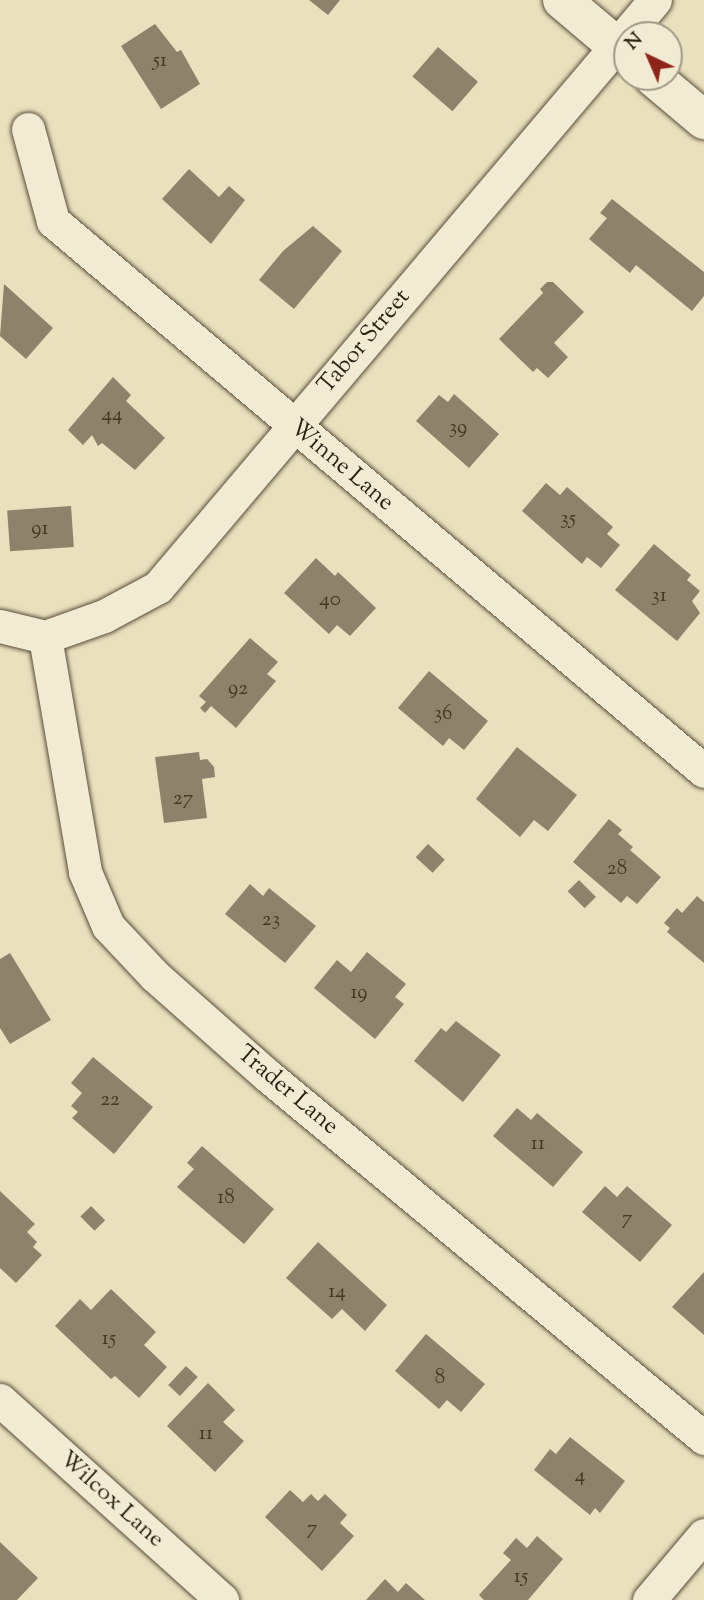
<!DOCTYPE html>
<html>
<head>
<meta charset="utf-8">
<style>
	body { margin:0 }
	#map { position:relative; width:704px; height:1600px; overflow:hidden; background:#e9e0bd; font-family:"Sorts Mill Goudy",serif }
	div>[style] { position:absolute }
	.building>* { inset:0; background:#8e836a; transform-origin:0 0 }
	.roads { filter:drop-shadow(0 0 2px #5a4e3b) drop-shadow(0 0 2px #5a4e3b) }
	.street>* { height:33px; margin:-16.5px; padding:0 16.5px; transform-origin:16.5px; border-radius:16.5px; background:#f1ebd4 }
	.secondary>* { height:38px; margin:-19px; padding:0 19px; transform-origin:19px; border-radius:19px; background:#f1ebd4 }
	span { translate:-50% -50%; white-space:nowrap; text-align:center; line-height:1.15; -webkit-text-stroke:5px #f1ebd4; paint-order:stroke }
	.number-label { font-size:21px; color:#443726 }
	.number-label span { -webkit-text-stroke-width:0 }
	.street-label { font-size:24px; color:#2b1e10 }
	.north { position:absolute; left:613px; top:21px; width:70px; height:70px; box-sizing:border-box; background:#f1ebd4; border:2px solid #a29986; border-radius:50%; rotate:316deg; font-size:19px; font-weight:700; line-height:28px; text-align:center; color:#2b1e10 }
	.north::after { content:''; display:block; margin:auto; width:24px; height:32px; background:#8f2418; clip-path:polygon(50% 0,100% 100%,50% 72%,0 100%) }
</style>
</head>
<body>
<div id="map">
	<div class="building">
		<i style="clip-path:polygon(309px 0,340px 0,328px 15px)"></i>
		<i style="clip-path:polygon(155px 24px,177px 52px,181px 50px,200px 84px,161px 109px,121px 46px)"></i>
		<i style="left:438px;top:47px;width:53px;height:39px;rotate:41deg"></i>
		<i style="clip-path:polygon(189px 169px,219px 197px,229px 186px,245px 200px,211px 244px,162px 199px)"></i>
		<i style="clip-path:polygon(612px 199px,704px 272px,704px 296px,692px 311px,636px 265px,630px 273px,589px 239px,607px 218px,600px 213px)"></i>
		<i style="clip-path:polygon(313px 226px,342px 251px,294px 309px,259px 280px,283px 251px)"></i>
		<i style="clip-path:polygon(547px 282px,553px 282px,584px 312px,554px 343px,568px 357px,548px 378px,537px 368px,533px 372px,499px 339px,543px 293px,540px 289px)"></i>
		<i style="clip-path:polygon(4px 284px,53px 328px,26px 359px,0 336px)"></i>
		<i style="clip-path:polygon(113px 377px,131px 395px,126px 401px,165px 438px,135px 470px,102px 443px,98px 446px,92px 435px,83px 445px,68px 430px)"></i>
		<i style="clip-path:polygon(454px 394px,499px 434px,469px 468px,416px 421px,439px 395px,448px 402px)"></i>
		<i style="clip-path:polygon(546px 483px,560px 495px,567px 487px,613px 527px,607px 534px,620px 545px,601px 568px,587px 557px,582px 564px,522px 511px)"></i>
		<i style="left:71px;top:506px;width:41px;height:64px;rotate:86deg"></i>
		<i style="clip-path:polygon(654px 544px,691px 575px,687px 580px,700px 591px,692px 601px,700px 613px,677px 641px,615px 590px)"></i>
		<i style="clip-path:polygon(316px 558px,335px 576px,338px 572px,376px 608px,350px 636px,337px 625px,329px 634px,284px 593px)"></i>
		<i style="clip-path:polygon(250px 638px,278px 662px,267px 674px,276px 681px,236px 728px,211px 706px,205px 713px,200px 708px,206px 702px,199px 696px)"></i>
		<i style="clip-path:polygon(429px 671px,488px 721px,464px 750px,449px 738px,443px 746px,398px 708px)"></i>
		<i style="clip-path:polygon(517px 747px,577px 795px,548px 831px,534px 820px,520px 837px,476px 799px)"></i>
		<i style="clip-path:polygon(199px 752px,200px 760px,207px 759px,214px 767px,215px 777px,202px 779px,207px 818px,164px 823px,155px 757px)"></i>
		<i style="clip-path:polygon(609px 819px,622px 830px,618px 834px,633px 847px,630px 850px,661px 877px,637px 904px,627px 896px,621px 903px,573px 862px)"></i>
		<i style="left:428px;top:844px;width:23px;height:18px;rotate:43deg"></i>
		<i style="left:579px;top:880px;width:24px;height:16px;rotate:45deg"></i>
		<i style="clip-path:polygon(250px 884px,263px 896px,269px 888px,316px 926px,285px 963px,225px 914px)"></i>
		<i style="clip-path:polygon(697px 896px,704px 902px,704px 963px,667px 932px,670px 928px,664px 923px,677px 908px,682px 913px)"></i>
		<i style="clip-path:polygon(367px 952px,406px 984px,395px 997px,404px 1004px,375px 1039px,314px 988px,337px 960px,351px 972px)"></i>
		<i style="clip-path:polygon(10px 953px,51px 1020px,10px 1044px,0 1028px,0 959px)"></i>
		<i style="clip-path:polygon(456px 1021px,501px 1055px,463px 1102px,414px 1061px,441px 1028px,446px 1032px)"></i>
		<i style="clip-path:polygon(93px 1057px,153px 1107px,114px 1154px,72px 1118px,78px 1112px,71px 1106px,82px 1093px,71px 1083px)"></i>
		<i style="clip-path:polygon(517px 1108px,531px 1120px,537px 1113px,583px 1152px,553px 1187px,493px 1136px)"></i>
		<i style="clip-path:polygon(202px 1146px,274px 1209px,244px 1244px,177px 1187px,194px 1169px,187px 1163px)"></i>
		<i style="clip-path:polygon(605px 1186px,617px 1197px,627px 1186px,672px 1225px,640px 1262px,582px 1212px)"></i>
		<i style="clip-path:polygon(0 1191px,35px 1224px,27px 1232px,37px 1242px,33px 1247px,42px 1255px,16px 1283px,0 1268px)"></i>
		<i style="left:91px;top:1206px;width:20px;height:15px;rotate:45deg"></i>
		<i style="clip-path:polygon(318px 1242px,387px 1305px,365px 1331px,342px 1309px,332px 1319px,286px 1278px)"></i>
		<i style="clip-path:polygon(704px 1272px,704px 1335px,672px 1307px)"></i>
		<i style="clip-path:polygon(111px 1289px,156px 1332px,144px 1345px,167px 1367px,139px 1398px,115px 1376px,111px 1379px,55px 1326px,80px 1299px,91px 1310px)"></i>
		<i style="clip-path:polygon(426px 1334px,485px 1384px,461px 1412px,447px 1400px,439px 1409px,395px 1371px)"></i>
		<i style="left:186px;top:1366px;width:16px;height:26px;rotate:43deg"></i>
		<i style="clip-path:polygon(208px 1383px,235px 1410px,223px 1422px,244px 1441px,215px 1472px,167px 1426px)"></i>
		<i style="clip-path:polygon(570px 1437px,625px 1481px,600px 1513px,595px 1508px,590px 1515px,534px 1470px,550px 1449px,556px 1454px)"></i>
		<i style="clip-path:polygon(290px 1490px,303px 1502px,311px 1494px,318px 1501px,325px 1494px,347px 1515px,340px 1523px,354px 1536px,322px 1571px,265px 1517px)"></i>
		<i style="clip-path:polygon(537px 1536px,563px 1559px,528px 1600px,484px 1600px,479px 1595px,511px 1560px,503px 1553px,516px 1538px,527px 1548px)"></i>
		<i style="clip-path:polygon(0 1542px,38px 1578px,17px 1600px,0 1600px)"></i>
		<i style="clip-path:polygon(385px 1579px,398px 1592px,406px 1583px,425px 1600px,366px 1600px)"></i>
	</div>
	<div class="roads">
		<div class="street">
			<i style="left:28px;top:129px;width:95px;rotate:74.8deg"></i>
			<i style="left:53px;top:221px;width:852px;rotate:40.19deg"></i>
			<i style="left:0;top:626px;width:46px;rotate:13.7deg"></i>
			<i style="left:45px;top:637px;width:63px;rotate:-19.6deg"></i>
			<i style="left:104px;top:616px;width:61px;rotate:-28.2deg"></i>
			<i style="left:158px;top:587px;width:769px;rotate:-49.75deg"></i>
			<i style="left:45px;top:637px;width:238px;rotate:80.3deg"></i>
			<i style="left:85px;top:872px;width:59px;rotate:66.9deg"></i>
			<i style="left:108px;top:926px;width:69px;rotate:46.8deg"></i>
			<i style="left:155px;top:976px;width:151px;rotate:41.5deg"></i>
			<i style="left:268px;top:1076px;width:567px;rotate:39.7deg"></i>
			<i style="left:0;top:1400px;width:299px;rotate:42deg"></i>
			<i style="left:649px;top:1600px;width:85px;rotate:-49.8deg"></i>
		</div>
		<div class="secondary">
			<i style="left:562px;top:0;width:85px;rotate:40.2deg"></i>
			<i style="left:653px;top:77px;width:67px;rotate:40.1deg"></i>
		</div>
	</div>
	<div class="number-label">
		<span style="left:160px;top:61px">51</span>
		<span style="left:112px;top:415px">44</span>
		<span style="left:458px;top:428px">39</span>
		<span style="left:568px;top:519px">35</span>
		<span style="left:40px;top:529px">91</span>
		<span style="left:659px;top:596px">31</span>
		<span style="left:330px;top:600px">40</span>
		<span style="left:238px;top:689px">92</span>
		<span style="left:443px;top:714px">36</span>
		<span style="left:183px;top:799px">27</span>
		<span style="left:617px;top:869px">28</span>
		<span style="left:271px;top:920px">23</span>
		<span style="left:359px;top:993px">19</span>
		<span style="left:110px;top:1100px">22</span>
		<span style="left:538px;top:1144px">11</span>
		<span style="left:226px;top:1198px">18</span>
		<span style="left:627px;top:1219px">7</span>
		<span style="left:337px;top:1292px">14</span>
		<span style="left:109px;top:1339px">15</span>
		<span style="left:440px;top:1378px">8</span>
		<span style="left:206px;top:1434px">11</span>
		<span style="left:580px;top:1476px">4</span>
		<span style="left:312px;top:1529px">7</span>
		<span style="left:521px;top:1577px">15</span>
	</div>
	<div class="street-label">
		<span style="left:365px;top:342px;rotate:-50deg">Tabor Street</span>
		<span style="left:341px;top:466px;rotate:40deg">Winne Lane</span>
		<span style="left:287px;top:1091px;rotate:40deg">Trader Lane</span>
		<span style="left:111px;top:1500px;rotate:42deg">Wilcox Lane</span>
	</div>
	<div class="north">N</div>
</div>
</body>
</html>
